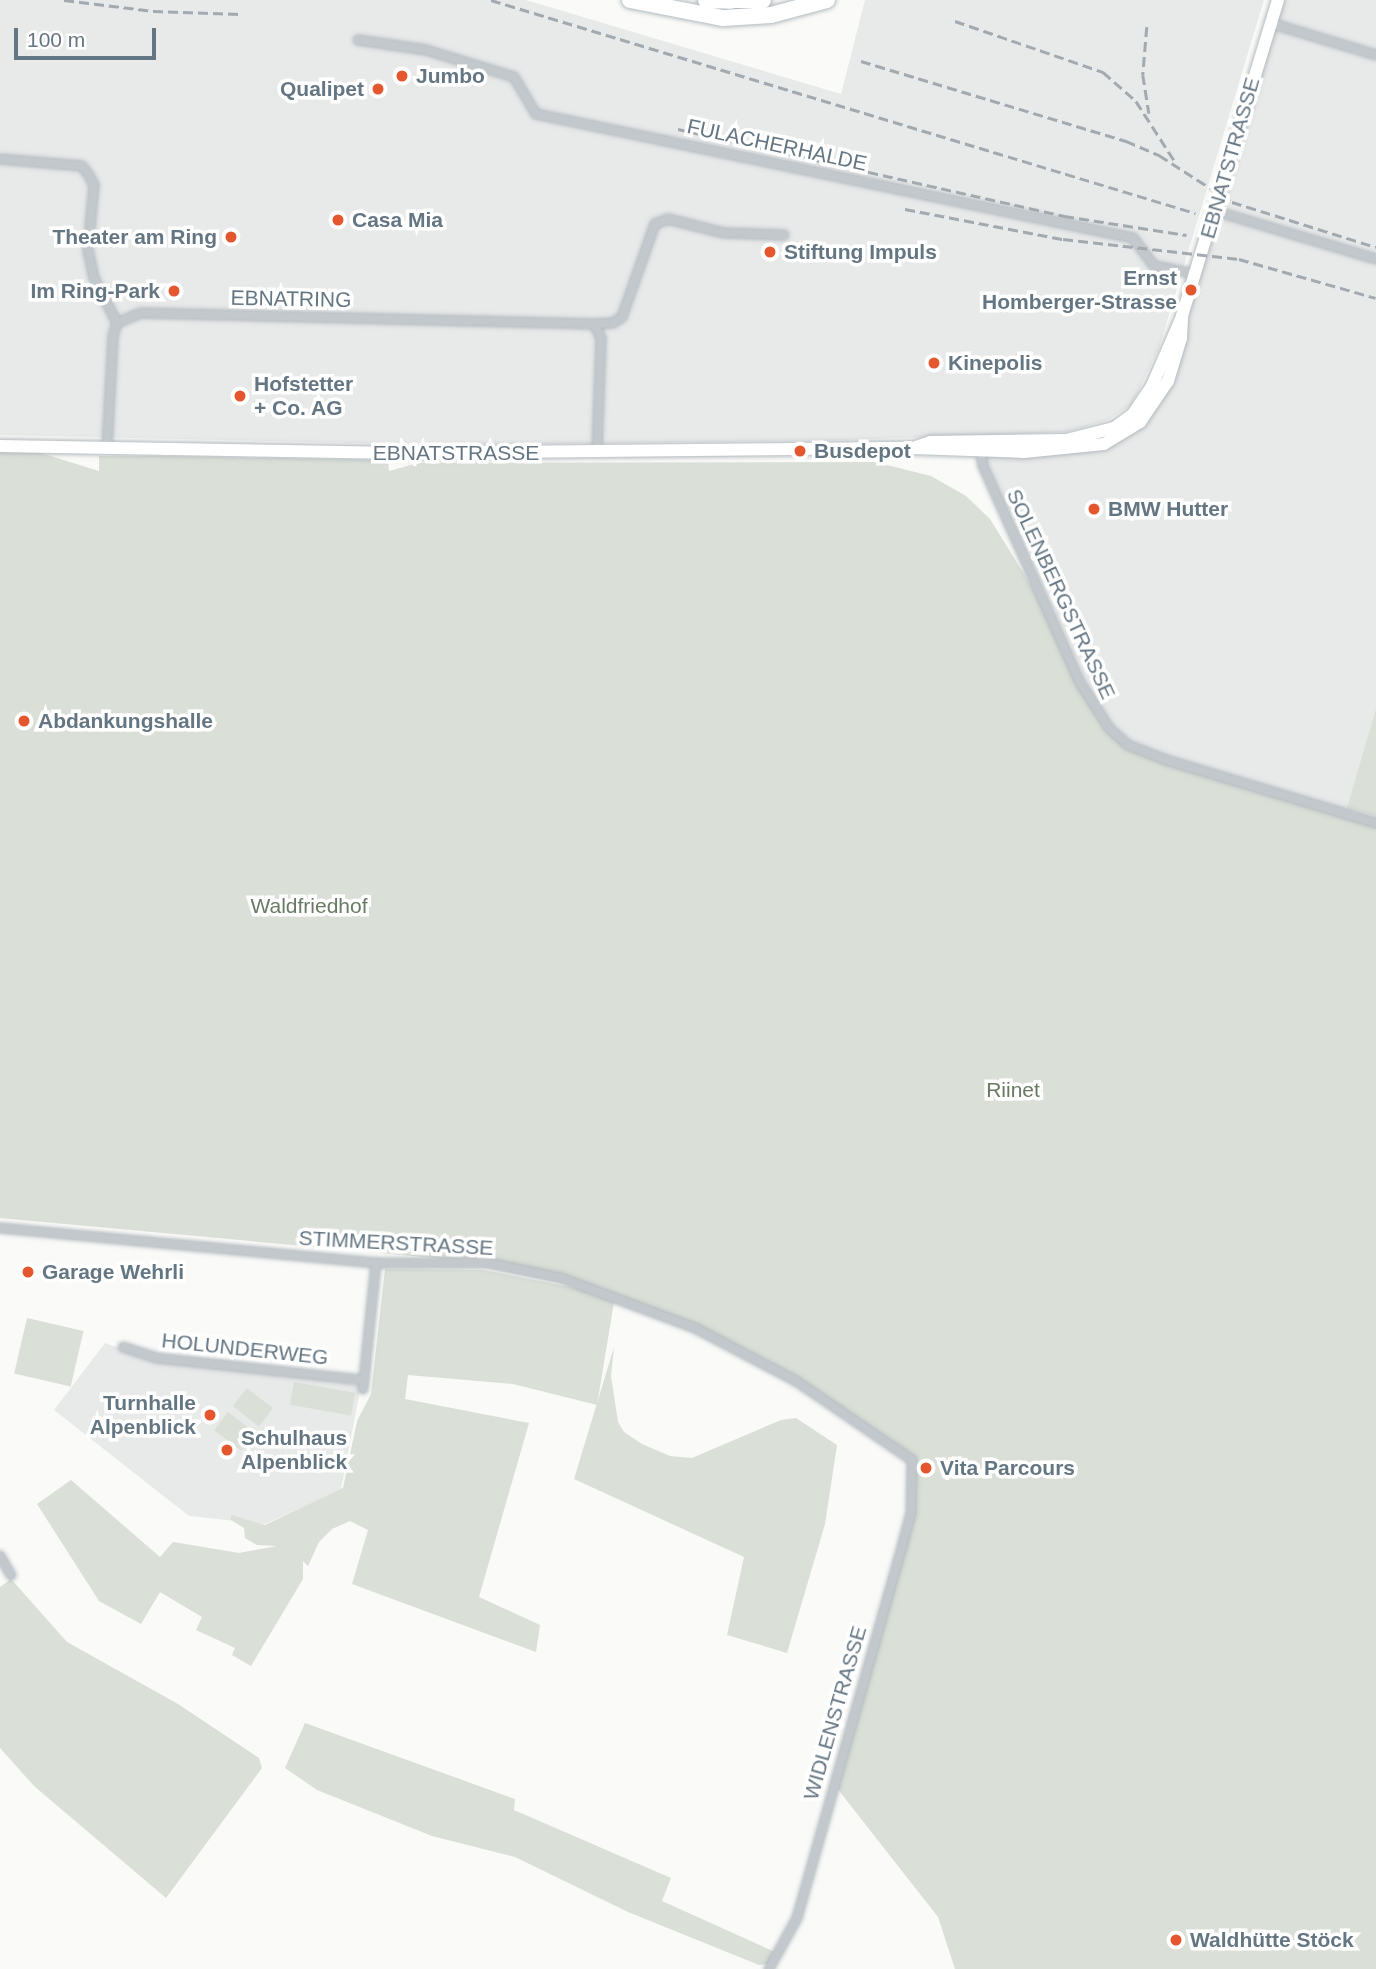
<!DOCTYPE html>
<html>
<head>
<meta charset="utf-8">
<style>
	body { margin:0 }
	#map { position:relative; width:1376px; height:1969px; overflow:hidden; background:#fafaf8; font-family:Arial,sans-serif }
	div>[style] { position:absolute }
	.built>* { inset:0; background:#e8e9e9 }
	.green>* { inset:0; background:#dadfd7; transform-origin:0 0 }
	.roads { filter:drop-shadow(0 0 2px #b3babf) drop-shadow(0 0 2px #b3babf) }
	.street>* { height:8px; margin:-4px; padding:0 4px; transform-origin:4px; border-radius:4px; background:#c3c8cc }
	.secondary>* { height:12px; margin:-6px; padding:0 6px; transform-origin:6px; border-radius:6px; background:#fff }
	.highway>* { height:16px; margin:-8px; padding:0 8px; transform-origin:8px; border-radius:8px; background:#fff }
	.rail>* { height:2.5px; margin-top:-1.25px; transform-origin:0; background:repeating-linear-gradient(90deg,#a2aab0 0 10px,transparent 0 15px) }
	.dots>* { width:19px; height:19px; translate:-50% -50%; box-sizing:border-box; border:4px solid #fff; border-radius:50% }
	span { translate:-50% -50%; white-space:nowrap; text-align:center; line-height:1.15; -webkit-text-stroke:7px #fff; paint-order:stroke }
	.poi-label { font-size:21px; color:#657683; font-weight:700 }
	.left { translate:0 -50%; text-align:left }
	.right { translate:-100% -50%; text-align:right }
	.street-label { font-size:21px; color:#657683 }
	.park-label { font-size:21px; color:#687a64 }
	.scale { position:absolute; left:14px; top:28px; width:142px; height:32px; box-sizing:border-box; border:4px solid #657683; border-top:0; padding-left:9px; font-size:21px; line-height:24px; white-space:nowrap; color:#657683; -webkit-text-stroke:5px #fff; paint-order:stroke }
</style>
</head>
<body>
<div id="map">
	<div class="built">
		<i style="clip-path:polygon(0 0,526px 0,841px 94px,865px 0,1264px 0,1159px 348px,1132px 404px,1108px 420px,1067px 432px,844px 440px,447px 445px,0 435px)"></i>
		<i style="clip-path:polygon(1277px 0,1376px 0,1376px 822px,1137px 749px,1099px 718px,979px 452px,1103px 438px,1162px 381px)"></i>
		<i style="clip-path:polygon(105px 1343px,155px 1361px,294px 1373px,361px 1385px,341px 1490px,265px 1524px,189px 1516px,54px 1410px)"></i>
	</div>
	<div class="green">
		<i style="clip-path:polygon(0 452px,41px 453px,99px 471px,99px 456px,163px 456px,388px 460px,389px 471px,418px 463px,875px 462px,931px 476px,966px 496px,990px 519px,1052px 619px,1086px 696px,1128px 745px,1376px 823px,1376px 1969px,955px 1969px,938px 1917px,833px 1783px,911px 1513px,913px 1465px,796px 1381px,695px 1328px,615px 1296px,597px 1405px,513px 1384px,408px 1375px,405px 1399px,529px 1423px,479px 1597px,540px 1625px,536px 1652px,352px 1584px,368px 1530px,350px 1521px,332px 1529px,319px 1542px,308px 1566px,303px 1561px,303px 1579px,251px 1666px,232px 1655px,235px 1648px,196px 1630px,202px 1617px,160px 1592px,141px 1624px,99px 1601px,37px 1504px,71px 1480px,160px 1557px,173px 1542px,239px 1553px,277px 1546px,257px 1545px,245px 1538px,244px 1528px,231px 1520px,231px 1515px,265px 1525px,343px 1488px,357px 1421px,371px 1394px,385px 1269px,484px 1270px,606px 1294px,488px 1263px,0 1218px)"></i>
		<i style="clip-path:polygon(1376px 709px,1376px 816px,1347px 808px)"></i>
		<i style="left:27px;top:1318px;width:58px;height:57px;rotate:13deg"></i>
		<i style="clip-path:polygon(614px 1347px,611px 1376px,618px 1422px,624px 1432px,642px 1444px,670px 1456px,692px 1458px,781px 1420px,796px 1418px,837px 1445px,825px 1524px,787px 1653px,727px 1635px,744px 1557px,574px 1479px)"></i>
		<i style="left:294px;top:1382px;width:62px;height:23px;rotate:10deg"></i>
		<i style="left:247px;top:1388px;width:33px;height:23px;rotate:38deg"></i>
		<i style="left:228px;top:1412px;width:34px;height:23px;rotate:37deg"></i>
		<i style="clip-path:polygon(11px 1579px,67px 1642px,178px 1704px,259px 1758px,262px 1768px,166px 1898px,34px 1786px,0 1748px,0 1587px)"></i>
		<i style="clip-path:polygon(305px 1723px,515px 1799px,514px 1810px,671px 1878px,662px 1901px,775px 1952px,767px 1964px,759px 1965px,628px 1912px,515px 1857px,432px 1836px,317px 1790px,285px 1768px)"></i>
	</div>
	<div class="roads">
		<div class="street">
			<i style="left:1270px;top:23px;width:111px;rotate:16.8deg"></i>
			<i style="left:358px;top:40px;width:69px;rotate:8.4deg"></i>
			<i style="left:426px;top:50px;width:92px;rotate:17.1deg"></i>
			<i style="left:514px;top:77px;width:43px;rotate:59.3deg"></i>
			<i style="left:536px;top:114px;width:610px;rotate:11.73deg"></i>
			<i style="left:1133px;top:238px;width:35px;rotate:53deg"></i>
			<i style="left:1154px;top:266px;width:43px;rotate:10.8deg"></i>
			<i style="left:0;top:159px;width:82px;rotate:4.9deg"></i>
			<i style="left:82px;top:166px;width:10px;rotate:53deg"></i>
			<i style="left:88px;top:174px;width:13px;rotate:61deg"></i>
			<i style="left:94px;top:185px;width:65px;rotate:95.3deg"></i>
			<i style="left:88px;top:250px;width:29px;rotate:78deg"></i>
			<i style="left:94px;top:278px;width:51px;rotate:62.9deg"></i>
			<i style="left:1215px;top:211px;width:168px;rotate:16.6deg"></i>
			<i style="left:595px;top:324px;width:18px;rotate:-3deg"></i>
			<i style="left:613px;top:323px;width:11px;rotate:-34deg"></i>
			<i style="left:622px;top:317px;width:99px;rotate:-70.5deg"></i>
			<i style="left:655px;top:224px;width:14px;rotate:-21deg"></i>
			<i style="left:668px;top:219px;width:58px;rotate:14deg"></i>
			<i style="left:724px;top:233px;width:60px;rotate:1.9deg"></i>
			<i style="left:107px;top:448px;width:112px;rotate:-86.9deg"></i>
			<i style="left:113px;top:336px;width:14px;rotate:-73deg"></i>
			<i style="left:117px;top:323px;width:26px;rotate:-23deg"></i>
			<i style="left:141px;top:313px;width:453px;rotate:1.4deg"></i>
			<i style="left:594px;top:324px;width:16px;rotate:63deg"></i>
			<i style="left:601px;top:338px;width:115px;rotate:92deg"></i>
			<i style="left:980px;top:448px;width:18px;rotate:81deg"></i>
			<i style="left:983px;top:466px;width:235px;rotate:65.9deg"></i>
			<i style="left:1079px;top:681px;width:56px;rotate:57.4deg"></i>
			<i style="left:1109px;top:728px;width:25px;rotate:42deg"></i>
			<i style="left:1128px;top:745px;width:41px;rotate:21.5deg"></i>
			<i style="left:1166px;top:760px;width:219px;rotate:16.7deg"></i>
			<i style="left:0;top:1228px;width:378px;rotate:5.3deg"></i>
			<i style="left:376px;top:1263px;width:112px"></i>
			<i style="left:488px;top:1263px;width:75px;rotate:11.6deg"></i>
			<i style="left:561px;top:1278px;width:143px;rotate:20.5deg"></i>
			<i style="left:695px;top:1328px;width:114px;rotate:27.7deg"></i>
			<i style="left:796px;top:1381px;width:140px;rotate:34.3deg"></i>
			<i style="left:912px;top:1460px;width:53px;rotate:91.1deg"></i>
			<i style="left:911px;top:1513px;width:35px;rotate:105deg"></i>
			<i style="left:902px;top:1547px;width:386px;rotate:105.8deg"></i>
			<i style="left:797px;top:1918px;width:58px;rotate:118.8deg"></i>
			<i style="left:123px;top:1347px;width:36px;rotate:18deg"></i>
			<i style="left:157px;top:1358px;width:208px;rotate:6.1deg"></i>
			<i style="left:363px;top:1389px;width:127px;rotate:-84.1deg"></i>
			<i style="left:0;top:1556px;width:22px;rotate:60deg"></i>
		</div>
		<div class="secondary">
			<i style="left:0;top:446px;width:413px;rotate:1deg"></i>
			<i style="left:413px;top:453px;width:499px;rotate:-0.6deg"></i>
			<i style="left:912px;top:448px;width:112px;rotate:2deg"></i>
			<i style="left:1024px;top:452px;width:80px;rotate:-5.7deg"></i>
			<i style="left:1104px;top:444px;width:42px;rotate:-31.4deg"></i>
			<i style="left:1140px;top:422px;width:50px;rotate:-55.7deg"></i>
			<i style="left:1168px;top:381px;width:45px;rotate:-73.2deg"></i>
			<i style="left:1181px;top:338px;width:22px;rotate:-87deg"></i>
			<i style="left:1182px;top:316px;width:330px;rotate:-73.1deg"></i>
			<i style="left:913px;top:448px;width:18px;rotate:-19deg"></i>
			<i style="left:930px;top:442px;width:136px;rotate:-0.8deg"></i>
			<i style="left:1066px;top:440px;width:49px;rotate:-14deg"></i>
			<i style="left:1114px;top:428px;width:24px;rotate:-36deg"></i>
			<i style="left:1133px;top:414px;width:34px;rotate:-56deg"></i>
			<i style="left:1152px;top:386px;width:73px;rotate:-66.6deg"></i>
		</div>
		<div class="highway">
			<i style="left:630px;top:0;width:95px;rotate:11deg"></i>
			<i style="left:723px;top:18px;width:48px;rotate:-3.6deg"></i>
			<i style="left:771px;top:15px;width:58px;rotate:-15deg"></i>
			<i style="left:706px;top:0;width:25px;rotate:2deg"></i>
			<i style="left:727px;top:0;width:36px"></i>
		</div>
	</div>
	<div class="rail">
		<i style="left:64px;top:0;width:90px;rotate:7deg"></i>
		<i style="left:153px;top:11px;width:87px;rotate:2deg"></i>
		<i style="left:491px;top:0;width:736px;rotate:16.83deg"></i>
		<i style="left:955px;top:21px;width:157px;rotate:19deg"></i>
		<i style="left:1103px;top:72px;width:44px;rotate:41.3deg"></i>
		<i style="left:1136px;top:101px;width:70px;rotate:57.2deg"></i>
		<i style="left:1147px;top:27px;width:48px;rotate:94.8deg"></i>
		<i style="left:1143px;top:75px;width:39px;rotate:81deg"></i>
		<i style="left:861px;top:61px;width:277px;rotate:16.8deg"></i>
		<i style="left:1126px;top:141px;width:36px;rotate:23deg"></i>
		<i style="left:1159px;top:155px;width:87px;rotate:32.8deg"></i>
		<i style="left:1232px;top:202px;width:151px;rotate:17.4deg"></i>
		<i style="left:678px;top:129px;width:396px;rotate:12.7deg"></i>
		<i style="left:1064px;top:216px;width:124px;rotate:8.8deg"></i>
		<i style="left:905px;top:209px;width:161px;rotate:10.8deg"></i>
		<i style="left:1063px;top:239px;width:177px;rotate:6.5deg"></i>
		<i style="left:1239px;top:259px;width:142px;rotate:15.9deg"></i>
	</div>
	<div class="dots">
		<i style="left:402px;top:76px;background:#e4572e"></i>
		<i style="left:378px;top:89px;background:#e4572e"></i>
		<i style="left:338px;top:220px;background:#e4572e"></i>
		<i style="left:231px;top:237px;background:#e4572e"></i>
		<i style="left:770px;top:252px;background:#e4572e"></i>
		<i style="left:1191px;top:290px;background:#e4572e"></i>
		<i style="left:174px;top:291px;background:#e4572e"></i>
		<i style="left:934px;top:363px;background:#e4572e"></i>
		<i style="left:240px;top:396px;background:#e4572e"></i>
		<i style="left:800px;top:451px;background:#e4572e"></i>
		<i style="left:1094px;top:509px;background:#e4572e"></i>
		<i style="left:24px;top:721px;background:#e4572e"></i>
		<i style="left:28px;top:1272px;background:#e4572e"></i>
		<i style="left:210px;top:1415px;background:#e4572e"></i>
		<i style="left:227px;top:1450px;background:#e4572e"></i>
		<i style="left:926px;top:1468px;background:#e4572e"></i>
		<i style="left:1176px;top:1940px;background:#e4572e"></i>
	</div>
	<div class="poi-label">
		<span class="left" style="left:416px;top:76px">Jumbo</span>
		<span class="right" style="left:364px;top:89px">Qualipet</span>
		<span class="left" style="left:352px;top:220px">Casa Mia</span>
		<span class="right" style="left:217px;top:237px">Theater am Ring</span>
		<span class="left" style="left:784px;top:252px">Stiftung Impuls</span>
		<span class="right" style="left:1177px;top:290px">Ernst<br>Homberger-Strasse</span>
		<span class="right" style="left:160px;top:291px">Im Ring-Park</span>
		<span class="left" style="left:948px;top:363px">Kinepolis</span>
		<span class="left" style="left:254px;top:396px">Hofstetter<br>+ Co. AG</span>
		<span class="left" style="left:814px;top:451px">Busdepot</span>
		<span class="left" style="left:1108px;top:509px">BMW Hutter</span>
		<span class="left" style="left:38px;top:721px">Abdankungshalle</span>
		<span class="left" style="left:42px;top:1272px">Garage Wehrli</span>
		<span class="right" style="left:196px;top:1415px">Turnhalle<br>Alpenblick</span>
		<span class="left" style="left:241px;top:1450px">Schulhaus<br>Alpenblick</span>
		<span class="left" style="left:940px;top:1468px">Vita Parcours</span>
		<span class="left" style="left:1190px;top:1940px">Waldhütte Stöck</span>
	</div>
	<div class="street-label">
		<span style="left:777px;top:145px;rotate:12deg">FULACHERHALDE</span>
		<span style="left:1230px;top:158px;rotate:-74deg">EBNATSTRASSE</span>
		<span style="left:291px;top:299px;rotate:1deg">EBNATRING</span>
		<span style="left:456px;top:453px">EBNATSTRASSE</span>
		<span style="left:1061px;top:594px;rotate:65deg">SOLENBERGSTRASSE</span>
		<span style="left:396px;top:1243px;rotate:3deg">STIMMERSTRASSE</span>
		<span style="left:245px;top:1349px;rotate:6deg">HOLUNDERWEG</span>
		<span style="left:835px;top:1713px;rotate:-74deg">WIDLENSTRASSE</span>
	</div>
	<div class="park-label">
		<span style="left:309px;top:906px">Waldfriedhof</span>
		<span style="left:1013px;top:1090px">Riinet</span>
	</div>
	<div class="scale">100 m</div>
</div>
</body>
</html>
